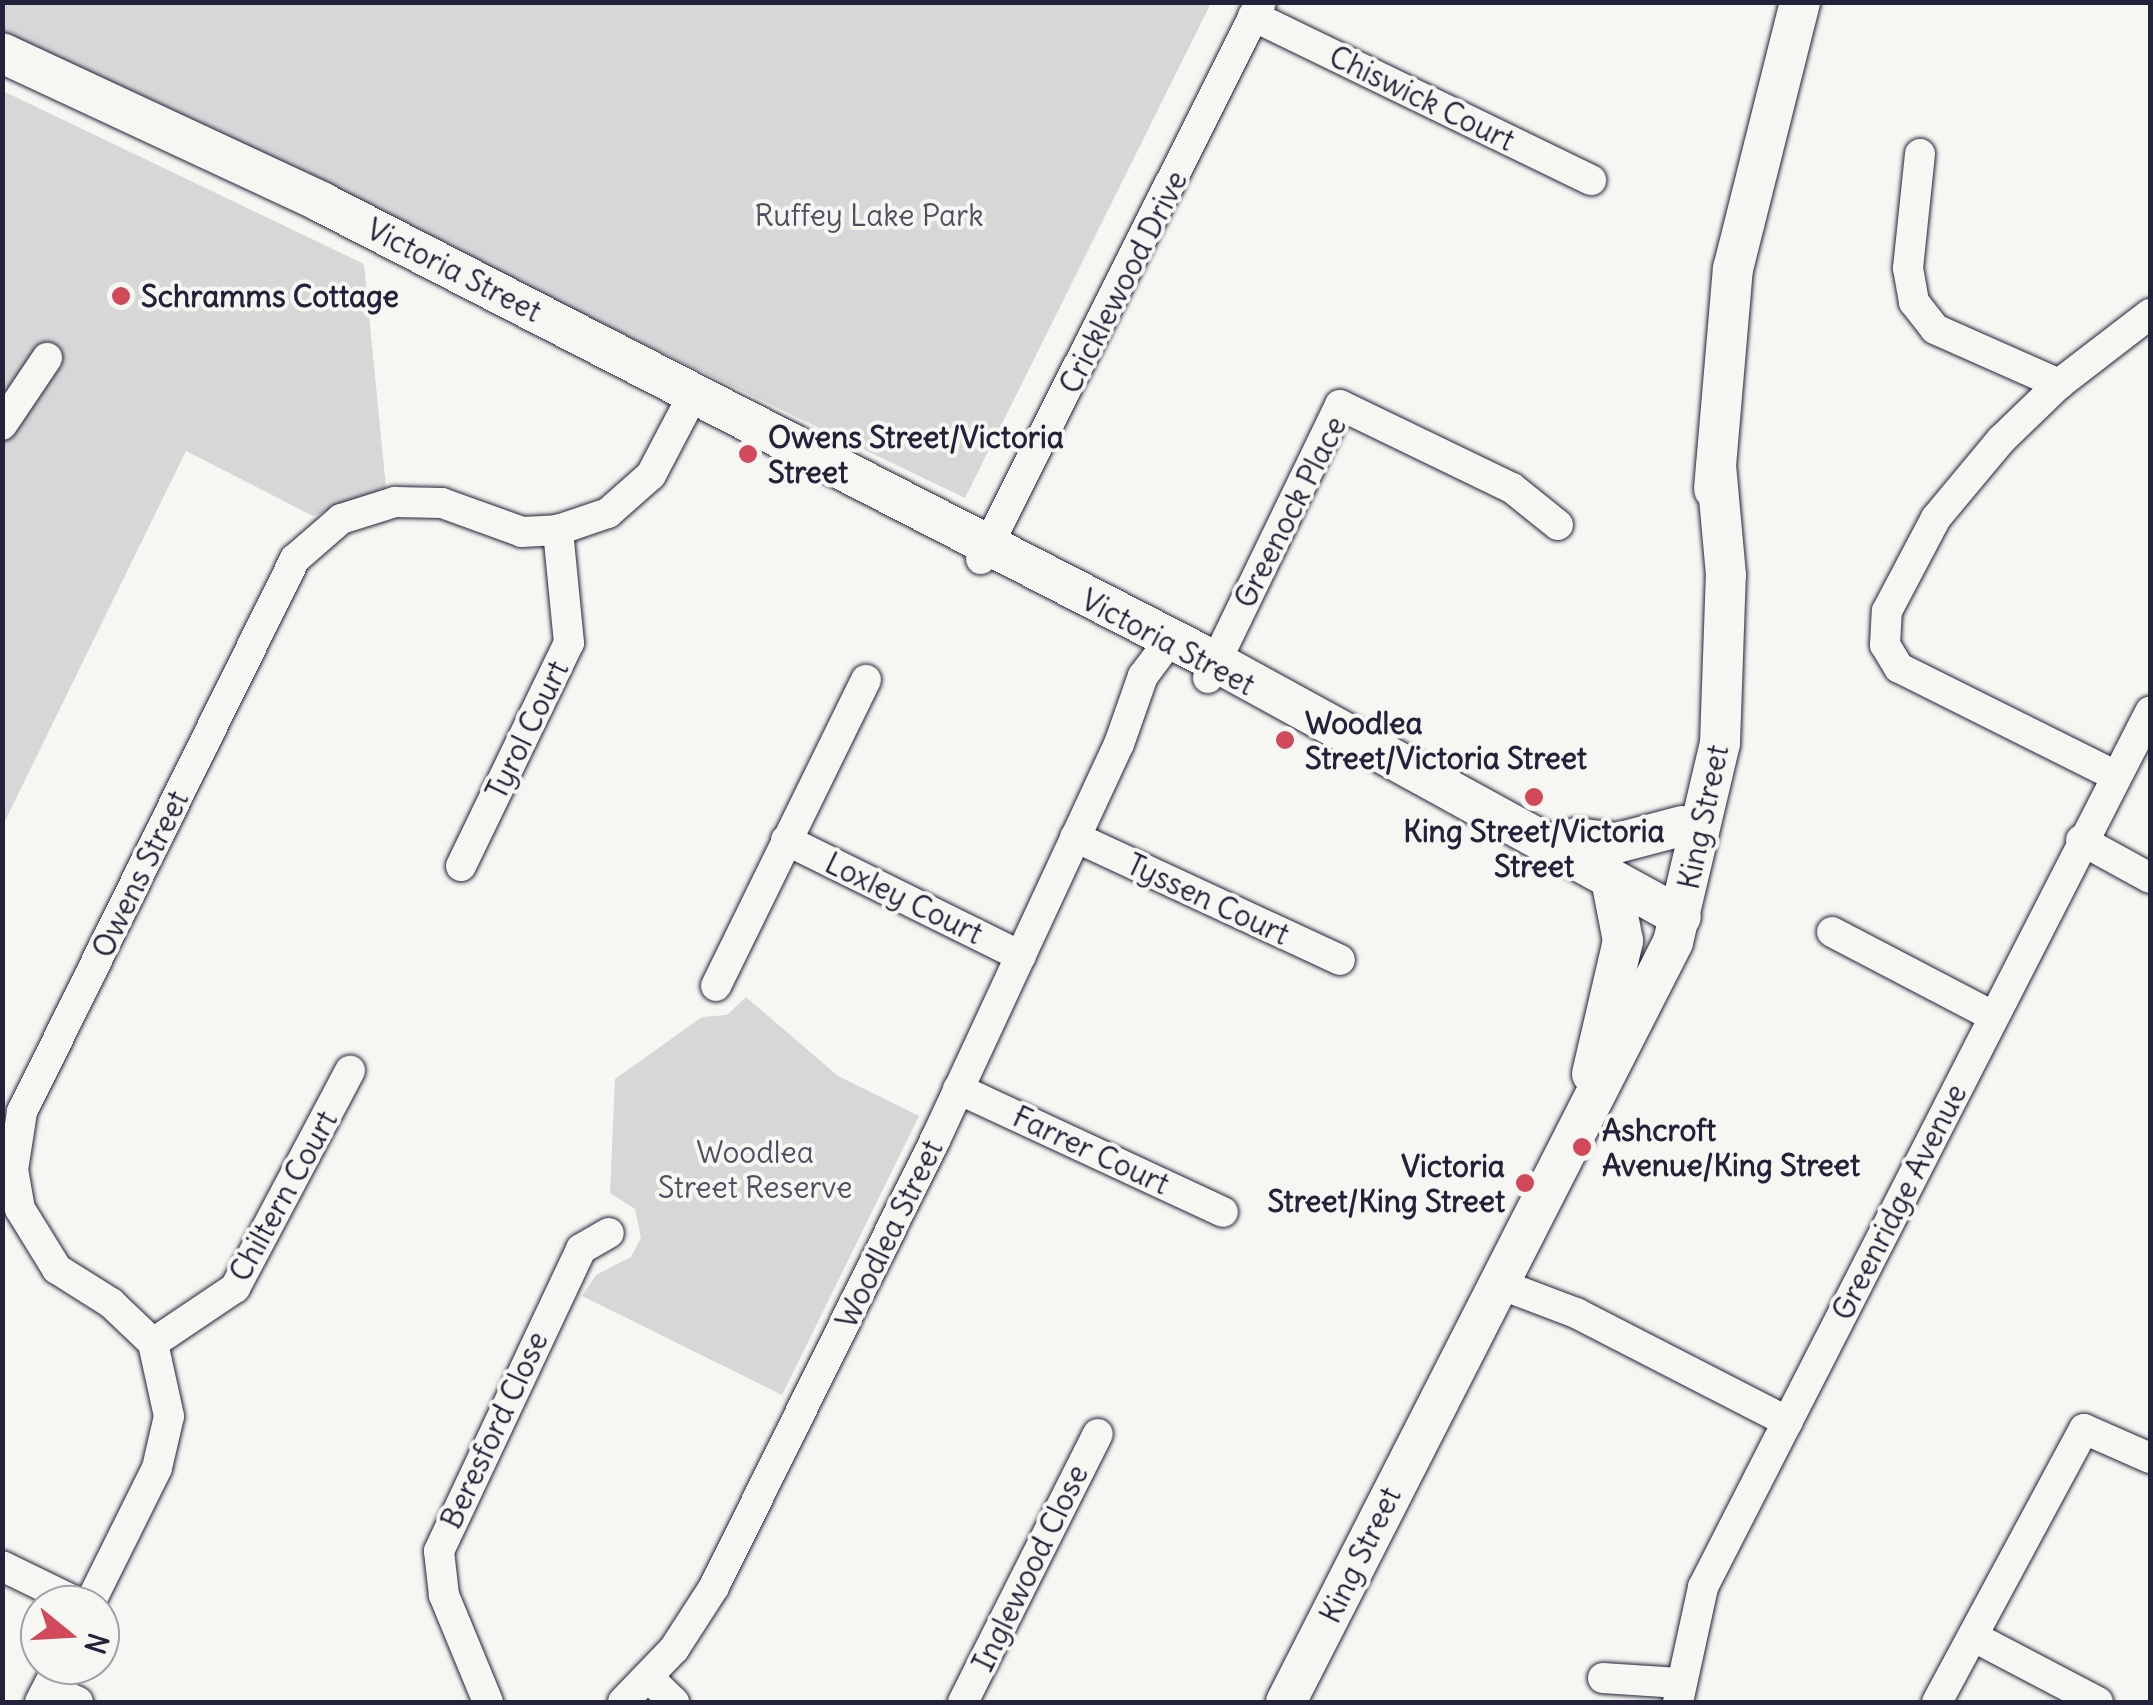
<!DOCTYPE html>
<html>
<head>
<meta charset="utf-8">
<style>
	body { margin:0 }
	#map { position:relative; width:2153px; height:1705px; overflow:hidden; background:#f6f6f2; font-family:Delius,sans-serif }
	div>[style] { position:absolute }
	.green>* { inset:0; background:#d7d7d7 }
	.roads { filter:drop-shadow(0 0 2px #22223b) drop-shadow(0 0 2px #22223b) }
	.minor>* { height:30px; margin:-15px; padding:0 15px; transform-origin:15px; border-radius:15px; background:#f6f6f2 }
	.major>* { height:40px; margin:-20px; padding:0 20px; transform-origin:20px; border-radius:20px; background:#f6f6f2 }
	.dots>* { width:28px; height:28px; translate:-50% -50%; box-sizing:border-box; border:5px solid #f6f6f2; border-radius:50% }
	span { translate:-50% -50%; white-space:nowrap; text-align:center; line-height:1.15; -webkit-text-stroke:8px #f6f6f2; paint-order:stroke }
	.street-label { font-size:30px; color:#22223b }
	.park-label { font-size:30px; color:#4f4f62 }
	.poi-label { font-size:30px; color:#22223b; font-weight:700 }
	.left { translate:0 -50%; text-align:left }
	.right { translate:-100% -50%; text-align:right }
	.frame { position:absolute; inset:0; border:5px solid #22223b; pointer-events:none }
	.north { position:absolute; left:20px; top:1585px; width:100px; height:100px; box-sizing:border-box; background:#f6f6f2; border:2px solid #a1a1a9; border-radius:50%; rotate:108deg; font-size:28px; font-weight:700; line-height:40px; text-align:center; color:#22223b }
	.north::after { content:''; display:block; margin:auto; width:35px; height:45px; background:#d1495b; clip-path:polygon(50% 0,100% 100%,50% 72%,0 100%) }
</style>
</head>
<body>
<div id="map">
	<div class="green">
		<i style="clip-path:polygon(2px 3px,1211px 3px,965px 498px,3px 36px)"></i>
		<i style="clip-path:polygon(3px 91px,364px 264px,386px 488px,313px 516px,186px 451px,3px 825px)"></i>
		<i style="clip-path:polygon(746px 997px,838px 1076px,919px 1116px,782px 1395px,582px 1296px,596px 1275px,631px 1257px,641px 1238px,635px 1209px,610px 1193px,615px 1079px,702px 1017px,727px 1015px)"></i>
	</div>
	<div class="roads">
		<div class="minor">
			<i style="left:1253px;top:16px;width:376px;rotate:25.9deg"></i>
			<i style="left:1920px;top:154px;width:115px;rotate:96deg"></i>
			<i style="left:1908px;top:268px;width:35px;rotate:80deg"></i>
			<i style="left:1914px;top:302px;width:34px;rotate:52deg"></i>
			<i style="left:1935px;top:329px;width:136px;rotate:23.9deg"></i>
			<i style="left:2px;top:425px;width:81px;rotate:-56.1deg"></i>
			<i style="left:981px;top:559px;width:623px;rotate:-63.31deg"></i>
			<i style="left:1208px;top:678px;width:303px;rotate:-64.2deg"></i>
			<i style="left:1340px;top:405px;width:191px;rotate:25.8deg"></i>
			<i style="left:1512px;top:488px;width:59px;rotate:38.8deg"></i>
			<i style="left:2114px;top:775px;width:240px;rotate:-153.5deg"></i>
			<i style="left:1899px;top:668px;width:27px;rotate:-121deg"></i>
			<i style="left:1885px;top:645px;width:34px;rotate:-87deg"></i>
			<i style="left:1887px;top:611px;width:105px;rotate:-62.2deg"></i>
			<i style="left:1936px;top:518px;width:102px;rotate:-50.2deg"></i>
			<i style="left:2001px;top:440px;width:81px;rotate:-44deg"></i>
			<i style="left:2059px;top:384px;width:115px;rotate:-37.6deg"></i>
			<i style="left:1075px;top:837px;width:292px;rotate:24.9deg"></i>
			<i style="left:786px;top:840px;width:262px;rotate:26.3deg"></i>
			<i style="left:2081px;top:840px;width:79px;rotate:28.8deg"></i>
			<i style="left:461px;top:866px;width:248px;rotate:-64.2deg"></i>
			<i style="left:569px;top:643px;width:114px;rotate:-95.6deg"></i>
			<i style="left:1832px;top:932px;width:182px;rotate:27.6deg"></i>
			<i style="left:716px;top:986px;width:341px;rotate:-63.9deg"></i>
			<i style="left:958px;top:1089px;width:292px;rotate:24.9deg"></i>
			<i style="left:1497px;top:1283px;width:85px;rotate:20.8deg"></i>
			<i style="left:1576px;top:1313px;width:238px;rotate:27.2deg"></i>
			<i style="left:153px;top:1343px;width:99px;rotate:-33.9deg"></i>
			<i style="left:235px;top:1288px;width:246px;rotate:-62.1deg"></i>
			<i style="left:2px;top:1566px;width:89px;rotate:26deg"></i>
			<i style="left:89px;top:1605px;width:153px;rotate:-63.6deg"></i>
			<i style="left:157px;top:1468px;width:53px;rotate:-77deg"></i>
			<i style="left:169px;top:1416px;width:75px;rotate:-102.4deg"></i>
			<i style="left:153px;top:1343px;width:58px;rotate:-136.4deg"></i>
			<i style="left:111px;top:1303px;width:64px;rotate:-147.8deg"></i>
			<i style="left:57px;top:1269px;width:70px;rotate:-121.7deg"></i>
			<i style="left:20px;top:1209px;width:40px;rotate:-100deg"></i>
			<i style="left:13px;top:1170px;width:59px;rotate:-81.2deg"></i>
			<i style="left:22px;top:1112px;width:617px;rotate:-63.73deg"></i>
			<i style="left:295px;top:559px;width:61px;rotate:-41deg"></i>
			<i style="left:341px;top:519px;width:57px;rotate:-17.5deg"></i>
			<i style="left:395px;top:502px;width:47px;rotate:1.2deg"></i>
			<i style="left:442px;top:503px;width:85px;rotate:19.9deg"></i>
			<i style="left:522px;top:532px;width:36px;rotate:-3deg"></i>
			<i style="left:558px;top:530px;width:53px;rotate:-18.8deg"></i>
			<i style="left:608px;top:513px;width:57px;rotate:-41.5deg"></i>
			<i style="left:651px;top:475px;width:90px;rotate:-62.3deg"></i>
			<i style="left:1974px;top:1637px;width:140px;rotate:27.7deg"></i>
			<i style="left:649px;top:1678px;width:35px;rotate:44deg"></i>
			<i style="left:1603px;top:1678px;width:76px;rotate:3.8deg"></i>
			<i style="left:48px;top:1688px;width:33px;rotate:25deg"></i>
			<i style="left:40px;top:1702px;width:42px;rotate:-62.8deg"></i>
			<i style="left:488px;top:1702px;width:116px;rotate:-112.4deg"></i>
			<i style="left:444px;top:1595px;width:44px;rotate:-96.5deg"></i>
			<i style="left:439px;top:1551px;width:334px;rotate:-64.8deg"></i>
			<i style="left:581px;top:1249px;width:32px;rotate:-30deg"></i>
			<i style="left:623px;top:1702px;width:74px;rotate:-46.1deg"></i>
			<i style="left:674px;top:1649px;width:74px;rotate:-57.2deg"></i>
			<i style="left:714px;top:1587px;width:501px;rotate:-63.69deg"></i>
			<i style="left:936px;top:1138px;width:434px;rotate:-65.1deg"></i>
			<i style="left:1119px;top:744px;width:72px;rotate:-70.6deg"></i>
			<i style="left:1143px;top:676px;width:45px;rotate:-53.1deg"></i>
			<i style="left:963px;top:1702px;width:300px;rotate:-63.3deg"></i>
			<i style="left:1678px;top:1702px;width:118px;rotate:-77.7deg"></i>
			<i style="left:1703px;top:1587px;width:983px;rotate:-62.94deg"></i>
			<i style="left:1937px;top:1702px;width:310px;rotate:-61.7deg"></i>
			<i style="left:2084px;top:1429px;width:72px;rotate:23.7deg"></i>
		</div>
		<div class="major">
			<i style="left:2px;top:53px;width:352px;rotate:25deg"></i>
			<i style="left:321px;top:202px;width:1006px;rotate:27.2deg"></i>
			<i style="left:1216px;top:662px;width:530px;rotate:28.74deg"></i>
			<i style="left:1714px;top:489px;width:221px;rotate:-85.1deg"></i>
			<i style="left:1733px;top:269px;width:275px;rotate:-75.9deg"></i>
			<i style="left:1576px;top:838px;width:41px;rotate:7deg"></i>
			<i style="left:1617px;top:843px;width:67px;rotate:-14.7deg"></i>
			<i style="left:1592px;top:1074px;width:137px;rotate:-76.9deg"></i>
			<i style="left:1623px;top:941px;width:63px;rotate:-101deg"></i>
			<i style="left:1286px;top:1702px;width:853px;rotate:-63.01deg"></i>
			<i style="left:1673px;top:942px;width:204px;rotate:-76.7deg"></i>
			<i style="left:1720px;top:743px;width:168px;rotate:-88deg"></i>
			<i style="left:1726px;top:575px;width:109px;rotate:-95.2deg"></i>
		</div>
	</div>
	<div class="dots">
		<i style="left:121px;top:296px;background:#d1495b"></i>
		<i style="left:748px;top:454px;background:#d1495b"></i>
		<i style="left:1285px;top:740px;background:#d1495b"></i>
		<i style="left:1534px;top:797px;background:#d1495b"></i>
		<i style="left:1582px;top:1147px;background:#d1495b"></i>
		<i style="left:1525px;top:1183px;background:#d1495b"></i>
	</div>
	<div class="street-label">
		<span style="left:1422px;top:98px;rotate:26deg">Chiswick Court</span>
		<span style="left:454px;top:270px;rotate:27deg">Victoria Street</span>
		<span style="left:1123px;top:282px;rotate:-63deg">Cricklewood Drive</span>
		<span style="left:1290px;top:512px;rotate:-63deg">Greenock Place</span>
		<span style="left:1168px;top:642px;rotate:28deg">Victoria Street</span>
		<span style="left:527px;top:730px;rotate:-64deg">Tyrol Court</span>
		<span style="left:1703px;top:817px;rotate:-78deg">King Street</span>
		<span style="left:140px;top:874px;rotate:-64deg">Owens Street</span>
		<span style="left:904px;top:898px;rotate:26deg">Loxley Court</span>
		<span style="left:1208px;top:899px;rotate:25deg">Tyssen Court</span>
		<span style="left:1091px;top:1150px;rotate:25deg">Farrer Court</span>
		<span style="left:283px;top:1196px;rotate:-61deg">Chiltern Court</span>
		<span style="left:1899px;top:1202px;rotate:-63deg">Greenridge Avenue</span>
		<span style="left:889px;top:1234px;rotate:-64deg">Woodlea Street</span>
		<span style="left:494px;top:1430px;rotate:-65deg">Beresford Close</span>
		<span style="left:1360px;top:1555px;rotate:-64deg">King Street</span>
		<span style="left:1030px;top:1568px;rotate:-64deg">Inglewood Close</span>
	</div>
	<div class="park-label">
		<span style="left:869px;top:215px">Ruffey Lake Park</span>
		<span style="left:755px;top:1169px">Woodlea<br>Street Reserve</span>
	</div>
	<div class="poi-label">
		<span class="left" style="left:141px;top:296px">Schramms Cottage</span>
		<span class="left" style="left:768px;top:454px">Owens Street/Victoria<br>Street</span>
		<span class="left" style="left:1305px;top:740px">Woodlea<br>Street/Victoria Street</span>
		<span style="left:1534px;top:848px">King Street/Victoria<br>Street</span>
		<span class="left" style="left:1602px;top:1147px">Ashcroft<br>Avenue/King Street</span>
		<span class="right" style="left:1505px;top:1183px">Victoria<br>Street/King Street</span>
	</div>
	<div class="frame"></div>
	<div class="north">N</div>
</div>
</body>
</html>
